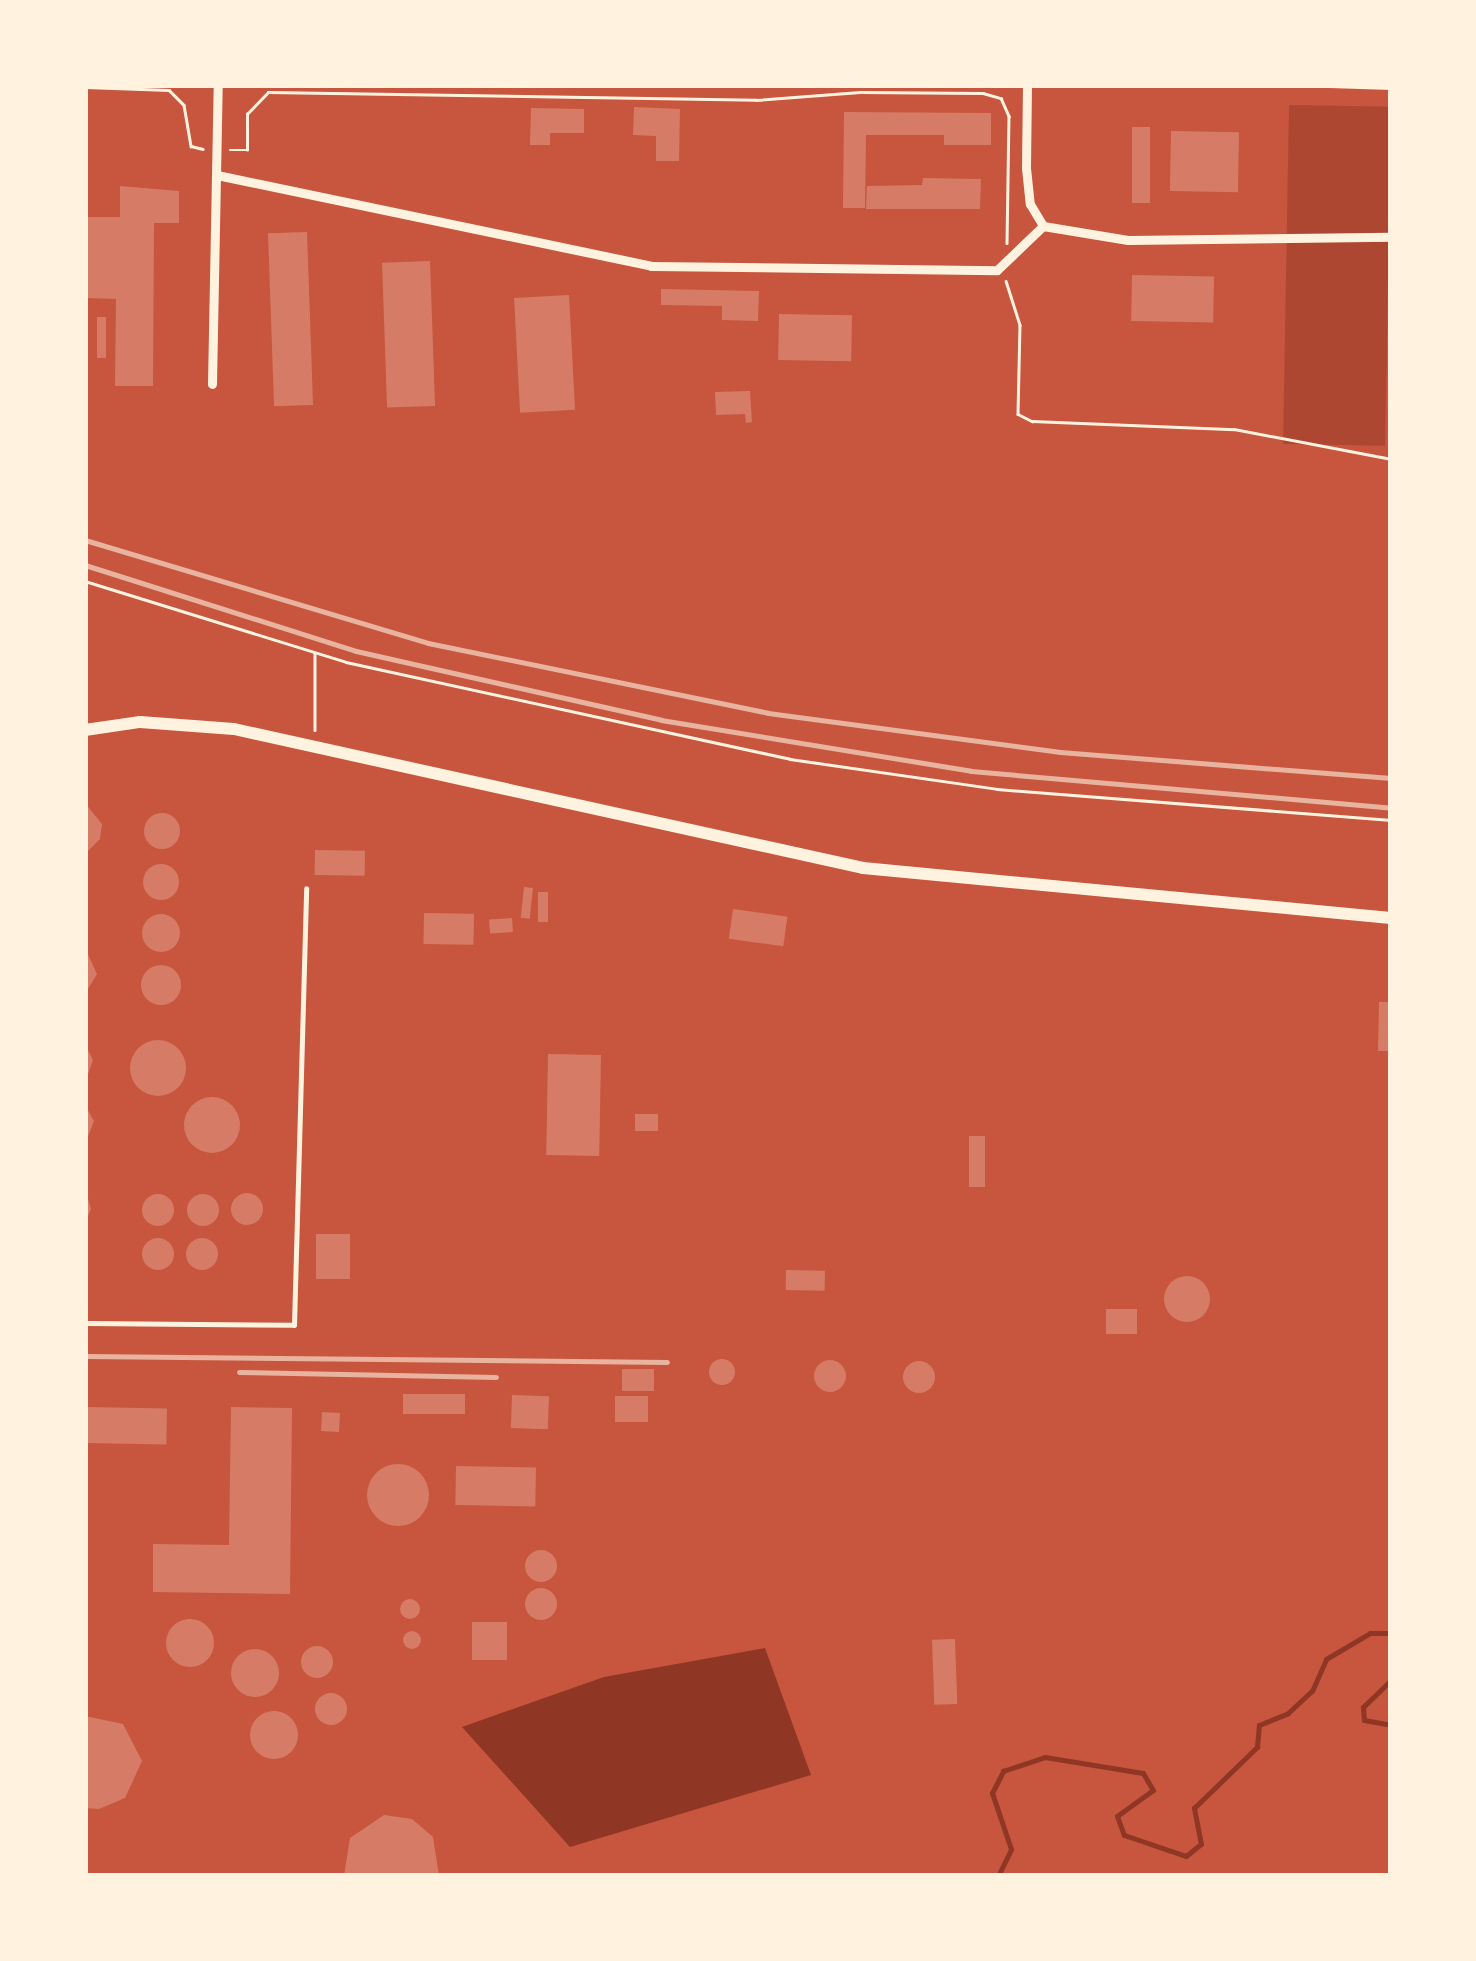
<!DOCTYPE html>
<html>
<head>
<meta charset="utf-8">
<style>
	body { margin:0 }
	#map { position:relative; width:1476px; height:1961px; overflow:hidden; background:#c8553d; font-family:Rubik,sans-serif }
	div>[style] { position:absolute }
	.green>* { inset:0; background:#ae4732; transform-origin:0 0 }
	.water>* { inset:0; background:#8f3625 }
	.stream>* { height:5px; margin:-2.5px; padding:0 2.5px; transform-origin:2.5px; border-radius:2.5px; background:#8f3625 }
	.building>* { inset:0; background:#d67c66; transform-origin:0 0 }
	.round { border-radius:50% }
	.path>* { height:2.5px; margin:-1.25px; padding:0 1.25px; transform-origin:1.25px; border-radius:1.25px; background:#fff3e0 }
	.service>* { height:5px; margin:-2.5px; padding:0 2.5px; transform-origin:2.5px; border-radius:2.5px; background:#fff3e0 }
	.minor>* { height:9px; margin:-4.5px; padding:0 4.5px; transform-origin:4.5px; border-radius:4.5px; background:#fff3e0 }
	.secondary>* { height:12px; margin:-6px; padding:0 6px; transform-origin:6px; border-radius:6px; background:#fff3e0 }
	.rail>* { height:5px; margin:-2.5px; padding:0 2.5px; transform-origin:2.5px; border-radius:2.5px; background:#e9b49f }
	span { translate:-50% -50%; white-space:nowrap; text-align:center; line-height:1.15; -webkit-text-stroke:8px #fff3e0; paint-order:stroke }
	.frame { position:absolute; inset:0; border:88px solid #fff3e0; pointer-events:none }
</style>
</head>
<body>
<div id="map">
	<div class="green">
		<i style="left:1289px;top:105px;width:102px;height:339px;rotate:1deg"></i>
	</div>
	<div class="water">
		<i style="clip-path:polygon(765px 1648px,811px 1775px,570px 1847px,462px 1727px,604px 1677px)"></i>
	</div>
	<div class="stream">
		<i style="left:1391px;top:1680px;width:39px;rotate:136deg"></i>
		<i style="left:1363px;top:1707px;width:13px;rotate:86deg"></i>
		<i style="left:1364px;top:1720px;width:27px;rotate:10deg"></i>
		<i style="left:998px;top:1876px;width:30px;rotate:-64deg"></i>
		<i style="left:1011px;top:1849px;width:59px;rotate:-108.7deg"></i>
		<i style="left:992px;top:1793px;width:25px;rotate:-63deg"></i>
		<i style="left:1003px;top:1771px;width:44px;rotate:-18.4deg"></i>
		<i style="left:1045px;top:1757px;width:99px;rotate:9.3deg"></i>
		<i style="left:1143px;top:1773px;width:20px;rotate:60deg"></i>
		<i style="left:1153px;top:1790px;width:44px;rotate:144.2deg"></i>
		<i style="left:1117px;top:1816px;width:20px;rotate:70deg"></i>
		<i style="left:1124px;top:1835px;width:65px;rotate:18.7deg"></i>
		<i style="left:1186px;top:1856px;width:19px;rotate:-39deg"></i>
		<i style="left:1201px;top:1844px;width:37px;rotate:-101deg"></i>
		<i style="left:1194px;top:1808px;width:88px;rotate:-44.1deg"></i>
		<i style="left:1257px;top:1747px;width:22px;rotate:-85deg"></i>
		<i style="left:1259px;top:1725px;width:31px;rotate:-22deg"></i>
		<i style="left:1288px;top:1713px;width:33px;rotate:-43deg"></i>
		<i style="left:1312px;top:1691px;width:35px;rotate:-66deg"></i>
		<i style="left:1326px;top:1659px;width:51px;rotate:-30.6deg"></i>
		<i style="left:1370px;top:1633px;width:21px"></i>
	</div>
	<div class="building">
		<i style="clip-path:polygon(634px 107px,680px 109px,679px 161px,656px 161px,656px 136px,633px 135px)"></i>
		<i style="clip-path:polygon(531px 108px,584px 109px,584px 133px,550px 133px,550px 145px,530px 145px)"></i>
		<i style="clip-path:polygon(844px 112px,991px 113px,991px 145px,944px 145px,944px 135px,866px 135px,865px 208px,843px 208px)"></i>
		<i style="left:1132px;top:127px;width:18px;height:76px"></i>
		<i style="left:1171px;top:131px;width:68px;height:60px;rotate:1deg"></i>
		<i style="clip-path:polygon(923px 178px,981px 179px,980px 209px,866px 209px,867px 186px,922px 185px)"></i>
		<i style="clip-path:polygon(120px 186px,179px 191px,179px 223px,154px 223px,153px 386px,115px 386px,116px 299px,87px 298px,88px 217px,120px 217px)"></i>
		<i style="left:307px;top:232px;width:173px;height:39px;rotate:88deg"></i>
		<i style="left:430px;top:261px;width:145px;height:48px;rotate:88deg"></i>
		<i style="left:1132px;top:275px;width:82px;height:46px;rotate:1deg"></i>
		<i style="clip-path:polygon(661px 289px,759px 291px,758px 321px,722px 320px,722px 306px,661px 305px)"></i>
		<i style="left:569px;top:295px;width:115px;height:55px;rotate:87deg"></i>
		<i style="left:779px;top:314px;width:73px;height:46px;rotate:1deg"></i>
		<i style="left:97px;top:317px;width:9px;height:41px"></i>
		<i style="clip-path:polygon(750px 391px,752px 422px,746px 423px,745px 414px,716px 415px,715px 392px)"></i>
		<i style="clip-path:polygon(85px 803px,102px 824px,100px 839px,85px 854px)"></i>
		<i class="round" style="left:144px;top:813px;width:36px;height:36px"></i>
		<i style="left:315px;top:850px;width:50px;height:25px;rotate:1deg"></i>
		<i class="round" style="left:143px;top:864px;width:36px;height:36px"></i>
		<i style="left:524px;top:887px;width:9px;height:31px;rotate:6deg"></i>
		<i style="left:538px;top:892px;width:10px;height:30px"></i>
		<i style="left:733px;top:909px;width:55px;height:30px;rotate:8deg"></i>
		<i style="left:424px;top:913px;width:50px;height:31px;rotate:1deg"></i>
		<i class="round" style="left:142px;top:914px;width:38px;height:38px"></i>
		<i style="left:512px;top:918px;width:14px;height:23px;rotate:86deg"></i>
		<i style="clip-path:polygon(85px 948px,97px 974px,85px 994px)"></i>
		<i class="round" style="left:141px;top:965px;width:40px;height:40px"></i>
		<i style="clip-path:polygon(1379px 1002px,1390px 1002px,1391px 1051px,1378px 1051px)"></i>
		<i class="round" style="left:130px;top:1040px;width:56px;height:56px"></i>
		<i style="clip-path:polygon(85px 1044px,93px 1060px,85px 1083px)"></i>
		<i style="left:548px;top:1054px;width:53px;height:101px;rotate:1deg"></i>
		<i class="round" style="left:184px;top:1097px;width:56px;height:56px"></i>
		<i style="clip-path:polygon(85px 1105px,94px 1121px,85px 1144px)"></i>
		<i style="left:635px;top:1114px;width:23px;height:17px"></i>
		<i style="left:969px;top:1136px;width:16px;height:51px"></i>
		<i style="clip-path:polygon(85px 1188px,91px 1209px,85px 1223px)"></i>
		<i class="round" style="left:231px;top:1193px;width:32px;height:32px"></i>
		<i class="round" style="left:142px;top:1194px;width:32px;height:32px"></i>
		<i class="round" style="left:187px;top:1194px;width:32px;height:32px"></i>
		<i style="left:316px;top:1234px;width:34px;height:45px"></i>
		<i class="round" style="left:142px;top:1238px;width:32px;height:32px"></i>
		<i class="round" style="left:186px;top:1238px;width:32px;height:32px"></i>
		<i style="left:786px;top:1270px;width:39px;height:20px;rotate:1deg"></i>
		<i class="round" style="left:1164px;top:1276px;width:46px;height:46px"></i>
		<i style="left:1106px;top:1309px;width:31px;height:25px"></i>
		<i class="round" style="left:709px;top:1359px;width:26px;height:26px"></i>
		<i class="round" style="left:814px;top:1360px;width:32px;height:32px"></i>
		<i class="round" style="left:903px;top:1361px;width:32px;height:32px"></i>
		<i style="left:622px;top:1369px;width:32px;height:22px"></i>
		<i style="left:403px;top:1394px;width:62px;height:20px"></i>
		<i style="left:512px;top:1395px;width:37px;height:33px;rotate:2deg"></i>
		<i style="left:648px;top:1396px;width:26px;height:33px;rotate:90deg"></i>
		<i style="left:85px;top:1407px;width:82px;height:36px;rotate:1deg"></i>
		<i style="clip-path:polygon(231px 1407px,292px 1408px,290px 1594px,153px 1592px,153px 1544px,229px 1545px)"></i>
		<i style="left:322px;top:1412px;width:18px;height:19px;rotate:3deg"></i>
		<i class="round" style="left:367px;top:1464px;width:62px;height:62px"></i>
		<i style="left:456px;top:1466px;width:80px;height:39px;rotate:1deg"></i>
		<i class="round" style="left:525px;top:1550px;width:32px;height:32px"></i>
		<i class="round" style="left:525px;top:1588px;width:32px;height:32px"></i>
		<i class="round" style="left:400px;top:1599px;width:20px;height:20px"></i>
		<i class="round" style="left:166px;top:1619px;width:48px;height:48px"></i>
		<i style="left:472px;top:1622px;width:35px;height:38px"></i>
		<i class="round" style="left:403px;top:1631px;width:18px;height:18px"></i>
		<i style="left:955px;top:1639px;width:65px;height:23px;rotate:88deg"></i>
		<i class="round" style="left:301px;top:1646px;width:32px;height:32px"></i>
		<i class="round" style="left:231px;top:1649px;width:48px;height:48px"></i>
		<i class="round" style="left:315px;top:1693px;width:32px;height:32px"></i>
		<i class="round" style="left:250px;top:1711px;width:48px;height:48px"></i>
		<i style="clip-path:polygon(85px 1716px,123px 1724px,142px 1761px,125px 1798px,99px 1809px,85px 1808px)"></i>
		<i style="clip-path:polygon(384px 1815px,412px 1819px,433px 1837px,439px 1876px,344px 1876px,350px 1838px)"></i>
	</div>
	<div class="path">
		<i style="left:1298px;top:85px;width:93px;rotate:1.8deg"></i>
		<i style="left:85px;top:87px;width:84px;rotate:2deg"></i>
		<i style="left:169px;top:90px;width:21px;rotate:45deg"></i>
		<i style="left:184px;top:105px;width:42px;rotate:80.3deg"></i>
		<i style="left:191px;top:146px;width:12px;rotate:14deg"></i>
		<i style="left:230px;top:150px;width:17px"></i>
		<i style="left:247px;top:150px;width:36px;rotate:-90deg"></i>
		<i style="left:247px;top:114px;width:30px;rotate:-46deg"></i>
		<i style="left:268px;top:92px;width:488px;rotate:0.9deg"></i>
		<i style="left:756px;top:100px;width:104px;rotate:-4.4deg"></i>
		<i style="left:860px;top:92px;width:123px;rotate:0.5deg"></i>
		<i style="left:983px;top:93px;width:19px;rotate:16deg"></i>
		<i style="left:1001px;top:98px;width:20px;rotate:66deg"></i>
		<i style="left:1009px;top:116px;width:127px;rotate:90.9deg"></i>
		<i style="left:1006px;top:281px;width:46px;rotate:72.3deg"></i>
		<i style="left:1020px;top:325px;width:89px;rotate:91.3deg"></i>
		<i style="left:1018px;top:414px;width:16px;rotate:27deg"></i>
		<i style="left:1032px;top:421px;width:202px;rotate:2.3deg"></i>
		<i style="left:1234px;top:429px;width:160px;rotate:10.8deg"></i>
		<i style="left:85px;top:581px;width:273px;rotate:17.2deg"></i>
		<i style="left:346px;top:662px;width:454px;rotate:12.3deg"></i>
		<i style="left:790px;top:759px;width:209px;rotate:8.2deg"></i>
		<i style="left:997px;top:789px;width:395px;rotate:4.5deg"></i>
		<i style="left:315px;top:653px;width:77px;rotate:90deg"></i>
	</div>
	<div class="service">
		<i style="left:85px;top:1323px;width:209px;rotate:0.5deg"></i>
		<i style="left:294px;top:1325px;width:437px;rotate:-88.4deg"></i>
	</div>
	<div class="minor">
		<i style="left:1027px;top:85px;width:83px;rotate:90.7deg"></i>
		<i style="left:1026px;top:168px;width:36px;rotate:84deg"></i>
		<i style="left:1030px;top:204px;width:26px;rotate:59deg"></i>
		<i style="left:217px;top:175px;width:443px;rotate:11.8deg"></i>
		<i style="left:651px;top:266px;width:346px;rotate:0.7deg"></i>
		<i style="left:997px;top:270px;width:64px;rotate:-43.7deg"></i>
		<i style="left:1043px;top:226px;width:86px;rotate:9.4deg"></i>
		<i style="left:1128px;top:240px;width:263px;rotate:-0.7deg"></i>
		<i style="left:212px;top:384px;width:299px;rotate:-88.9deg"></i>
	</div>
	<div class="secondary">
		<i style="left:85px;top:730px;width:56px;rotate:-8.3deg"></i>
		<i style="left:140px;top:722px;width:94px;rotate:4.3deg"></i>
		<i style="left:234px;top:729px;width:644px;rotate:12.46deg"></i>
		<i style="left:863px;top:868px;width:530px;rotate:5.41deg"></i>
	</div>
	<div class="rail">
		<i style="left:85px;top:540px;width:358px;rotate:16.7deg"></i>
		<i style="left:428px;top:643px;width:347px;rotate:11.6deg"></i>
		<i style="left:768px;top:713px;width:295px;rotate:7.6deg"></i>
		<i style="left:1060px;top:752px;width:332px;rotate:4.5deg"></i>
		<i style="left:85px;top:565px;width:284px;rotate:17.6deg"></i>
		<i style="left:356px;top:651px;width:313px;rotate:12.7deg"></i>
		<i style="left:661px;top:720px;width:314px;rotate:9.3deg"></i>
		<i style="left:971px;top:771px;width:422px;rotate:5deg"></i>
		<i style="left:85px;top:1356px;width:582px;rotate:0.59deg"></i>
		<i style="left:239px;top:1372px;width:257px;rotate:1.1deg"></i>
	</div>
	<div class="frame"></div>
</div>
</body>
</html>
